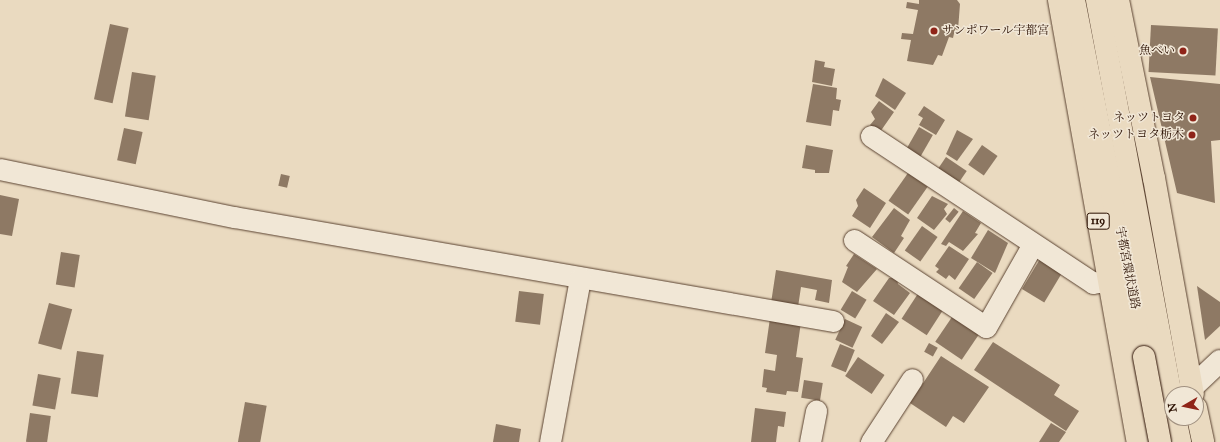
<!DOCTYPE html>
<html>
<head>
<meta charset="utf-8">
<style>
	body { margin:0 }
	#map { position:relative; width:1220px; height:442px; overflow:hidden; background:#eadac0; font-family:"IM FELL Great Primer","Noto Serif JP",serif }
	div>[style] { position:absolute }
	.building>* { inset:0; background:#8e7964; transform-origin:0 0 }
	.roads { filter:drop-shadow(0 0 1px #5a4230) drop-shadow(0 0 1px #5a4230) }
	.street>* { height:21px; margin:-10.5px; padding:0 10.5px; transform-origin:10.5px; border-radius:10.5px; background:#f1e7d6 }
	.secondary>* { height:22px; margin:-11px; padding:0 11px; transform-origin:11px; border-radius:11px; background:#f1e7d6 }
	.highway>* { height:22px; margin:-11px; padding:0 11px; transform-origin:11px; border-radius:11px; background:#eadac0 }
	.bridges { filter:drop-shadow(0 0 1px #2a0f00) drop-shadow(0 0 1px #2a0f00) }
	.highway-bridge>* { height:22px; margin:-11px; padding:0 11px; transform-origin:11px; border-radius:11px; background:#eadac0 }
	.dots>* { width:11px; height:11px; translate:-50% -50%; box-sizing:border-box; border:2px solid #f1e7d6; border-radius:50% }
	span { translate:-50% -50%; white-space:nowrap; text-align:center; line-height:1.15; -webkit-text-stroke:3px #f1e7d6; paint-order:stroke }
	.shield-label span { padding:1px 3px; background:#f1e7d6; border:1px solid; border-radius:3px; -webkit-text-stroke-width:0 }
	.shield-label { font-size:11px; color:#2a0f00; font-weight:700 }
	.poi-label { font-size:12px; color:#2a0f00 }
	.left { translate:0 -50%; text-align:left }
	.right { translate:-100% -50%; text-align:right }
	.street-label { font-size:12px; color:#2a0f00 }
	.north { position:absolute; left:1164px; top:386px; width:40px; height:40px; box-sizing:border-box; background:#f1e7d6; border:1px solid #a19180; border-radius:50%; rotate:261deg; font-size:11px; font-weight:700; line-height:16px; text-align:center; color:#2a0f00 }
	.north::after { content:''; display:block; margin:auto; width:14px; height:18px; background:#8f2418; clip-path:polygon(50% 0,100% 100%,50% 72%,0 100%) }
</style>
</head>
<body>
<div id="map">
	<div class="building">
		<i style="clip-path:polygon(919px 0,957px 0,960px 4px,958px 30px,955px 29px,953px 38px,949px 37px,942px 56px,938px 55px,933px 65px,907px 61px,911px 40px,901px 39px,902px 33px,913px 34px,918px 10px,906px 8px,907px 2px,919px 4px)"></i>
		<i style="left:110px;top:24px;width:19px;height:77px;rotate:12deg"></i>
		<i style="left:1151px;top:25px;width:67px;height:47px;rotate:3deg"></i>
		<i style="clip-path:polygon(815px 60px,825px 62px,824px 67px,835px 69px,832px 86px,812px 82px)"></i>
		<i style="left:132px;top:72px;width:24px;height:45px;rotate:9deg"></i>
		<i style="clip-path:polygon(1150px 77px,1220px 84px,1220px 140px,1211px 141px,1215px 203px,1177px 193px)"></i>
		<i style="clip-path:polygon(883px 78px,906px 93px,895px 110px,875px 96px)"></i>
		<i style="clip-path:polygon(813px 84px,837px 88px,836px 99px,841px 100px,839px 111px,833px 110px,831px 126px,806px 122px)"></i>
		<i style="clip-path:polygon(879px 101px,894px 112px,880px 132px,870px 125px,875px 119px,871px 112px)"></i>
		<i style="clip-path:polygon(924px 106px,945px 120px,936px 135px,919px 125px,923px 118px,918px 115px)"></i>
		<i style="left:919px;top:127px;width:16px;height:27px;rotate:30deg"></i>
		<i style="left:124px;top:128px;width:19px;height:33px;rotate:12deg"></i>
		<i style="clip-path:polygon(957px 130px,973px 139px,957px 161px,946px 154px)"></i>
		<i style="clip-path:polygon(806px 145px,833px 150px,829px 173px,815px 173px,815px 170px,802px 168px)"></i>
		<i style="left:982px;top:145px;width:19px;height:24px;rotate:35deg"></i>
		<i style="left:946px;top:157px;width:25px;height:17px;rotate:34deg"></i>
		<i style="left:908px;top:173px;width:24px;height:34px;rotate:35deg"></i>
		<i style="left:281px;top:174px;width:9px;height:12px;rotate:13deg"></i>
		<i style="clip-path:polygon(864px 188px,886px 203px,870px 228px,852px 216px,858px 206px,856px 200px)"></i>
		<i style="clip-path:polygon(0 195px,19px 199px,12px 236px,0 234px)"></i>
		<i style="clip-path:polygon(932px 196px,948px 204px,944px 209px,947px 214px,934px 230px,917px 218px)"></i>
		<i style="clip-path:polygon(894px 208px,910px 220px,901px 236px,904px 238px,894px 253px,872px 237px)"></i>
		<i style="left:954px;top:208px;width:6px;height:14px;rotate:39deg"></i>
		<i style="clip-path:polygon(963px 211px,981px 223px,975px 233px,978px 234px,963px 251px,949px 242px,946px 246px,941px 244px)"></i>
		<i style="left:922px;top:226px;width:19px;height:30px;rotate:35deg"></i>
		<i style="clip-path:polygon(988px 230px,1008px 243px,995px 273px,971px 258px)"></i>
		<i style="clip-path:polygon(949px 246px,969px 259px,955px 280px,949px 275px,946px 279px,936px 272px,939px 269px,935px 266px)"></i>
		<i style="left:61px;top:252px;width:19px;height:33px;rotate:9deg"></i>
		<i style="clip-path:polygon(854px 254px,877px 269px,857px 292px,842px 282px,848px 267px,846px 266px)"></i>
		<i style="left:1040px;top:259px;width:26px;height:35px;rotate:31deg"></i>
		<i style="left:977px;top:262px;width:19px;height:32px;rotate:35deg"></i>
		<i style="clip-path:polygon(776px 270px,832px 280px,829px 303px,815px 300px,817px 290px,801px 287px,798px 307px,771px 303px)"></i>
		<i style="clip-path:polygon(889px 278px,897px 278px,898px 284px,910px 293px,894px 315px,873px 301px)"></i>
		<i style="clip-path:polygon(1197px 286px,1220px 302px,1220px 326px,1205px 340px)"></i>
		<i style="left:519px;top:291px;width:25px;height:31px;rotate:7deg"></i>
		<i style="left:852px;top:291px;width:17px;height:22px;rotate:31deg"></i>
		<i style="left:919px;top:292px;width:30px;height:32px;rotate:33deg"></i>
		<i style="left:49px;top:303px;width:24px;height:42px;rotate:15deg"></i>
		<i style="clip-path:polygon(886px 313px,899px 322px,882px 344px,871px 336px)"></i>
		<i style="left:952px;top:317px;width:32px;height:30px;rotate:34deg"></i>
		<i style="clip-path:polygon(770px 318px,801px 322px,796px 357px,803px 358px,798px 392px,787px 391px,786px 395px,766px 392px,767px 388px,762px 387px,764px 369px,775px 371px,777px 355px,765px 353px)"></i>
		<i style="left:845px;top:319px;width:19px;height:23px;rotate:25deg"></i>
		<i style="clip-path:polygon(993px 342px,1060px 385px,1054px 395px,1079px 411px,1066px 431px,974px 370px)"></i>
		<i style="left:929px;top:343px;width:10px;height:10px;rotate:29deg"></i>
		<i style="left:840px;top:344px;width:16px;height:24px;rotate:22deg"></i>
		<i style="left:77px;top:351px;width:27px;height:43px;rotate:8deg"></i>
		<i style="clip-path:polygon(941px 356px,989px 387px,964px 423px,953px 416px,946px 427px,910px 403px)"></i>
		<i style="left:858px;top:357px;width:32px;height:23px;rotate:34deg"></i>
		<i style="left:38px;top:374px;width:23px;height:32px;rotate:10deg"></i>
		<i style="left:804px;top:380px;width:19px;height:18px;rotate:9deg"></i>
		<i style="left:245px;top:402px;width:22px;height:41px;rotate:10deg"></i>
		<i style="clip-path:polygon(755px 408px,786px 412px,784px 427px,778px 426px,776px 442px,751px 442px)"></i>
		<i style="left:30px;top:413px;width:21px;height:29px;rotate:8deg"></i>
		<i style="clip-path:polygon(1051px 423px,1066px 432px,1059px 442px,1039px 442px)"></i>
		<i style="clip-path:polygon(496px 424px,521px 429px,519px 442px,493px 442px)"></i>
	</div>
	<div class="roads">
		<div class="street">
			<i style="left:871px;top:136px;width:266px;rotate:33.5deg"></i>
			<i style="left:1093px;top:283px;width:16px;rotate:-11deg"></i>
			<i style="left:0;top:169px;width:239px;rotate:11.6deg"></i>
			<i style="left:234px;top:217px;width:608px;rotate:9.85deg"></i>
			<i style="left:854px;top:240px;width:158px;rotate:33.4deg"></i>
			<i style="left:986px;top:327px;width:95px;rotate:-60.5deg"></i>
			<i style="left:550px;top:442px;width:167px;rotate:-79.6deg"></i>
			<i style="left:810px;top:442px;width:32px;rotate:-79deg"></i>
			<i style="left:871px;top:442px;width:75px;rotate:-56.9deg"></i>
		</div>
		<div class="secondary">
			<i style="left:1185px;top:394px;width:48px;rotate:-43.3deg"></i>
		</div>
		<div class="highway">
			<i style="left:1059px;top:0;width:449px;rotate:79.9deg"></i>
			<i style="left:1074px;top:0;width:364px;rotate:78.9deg"></i>
			<i style="left:1097px;top:0;width:408px;rotate:79.4deg"></i>
			<i style="left:1118px;top:0;width:182px;rotate:78.6deg"></i>
			<i style="left:1154px;top:178px;width:219px;rotate:79.8deg"></i>
			<i style="left:1196px;top:408px;width:35px;rotate:78deg"></i>
			<i style="left:1175px;top:418px;width:25px;rotate:78deg"></i>
		</div>
	</div>
	<div class="bridges">
		<div class="highway-bridge">
			<i style="left:1144px;top:357px;width:86px;rotate:79.3deg"></i>
		</div>
	</div>
	<div class="dots">
		<i style="left:934px;top:31px;background:#8f2418"></i>
		<i style="left:1183px;top:51px;background:#8f2418"></i>
		<i style="left:1193px;top:118px;background:#8f2418"></i>
		<i style="left:1192px;top:135px;background:#8f2418"></i>
	</div>
	<div class="shield-label">
		<span style="left:1098px;top:221px">119</span>
	</div>
	<div class="poi-label">
		<span class="left" style="left:942px;top:31px">サンポワール宇都宮</span>
		<span class="right" style="left:1175px;top:51px">魚べい</span>
		<span class="right" style="left:1185px;top:118px">ネッツトヨタ</span>
		<span class="right" style="left:1184px;top:135px">ネッツトヨタ栃木</span>
	</div>
	<div class="street-label">
		<span style="left:1127px;top:268px;rotate:79deg">宇都宮環状道路</span>
	</div>
	<div class="north">N</div>
</div>
</body>
</html>
